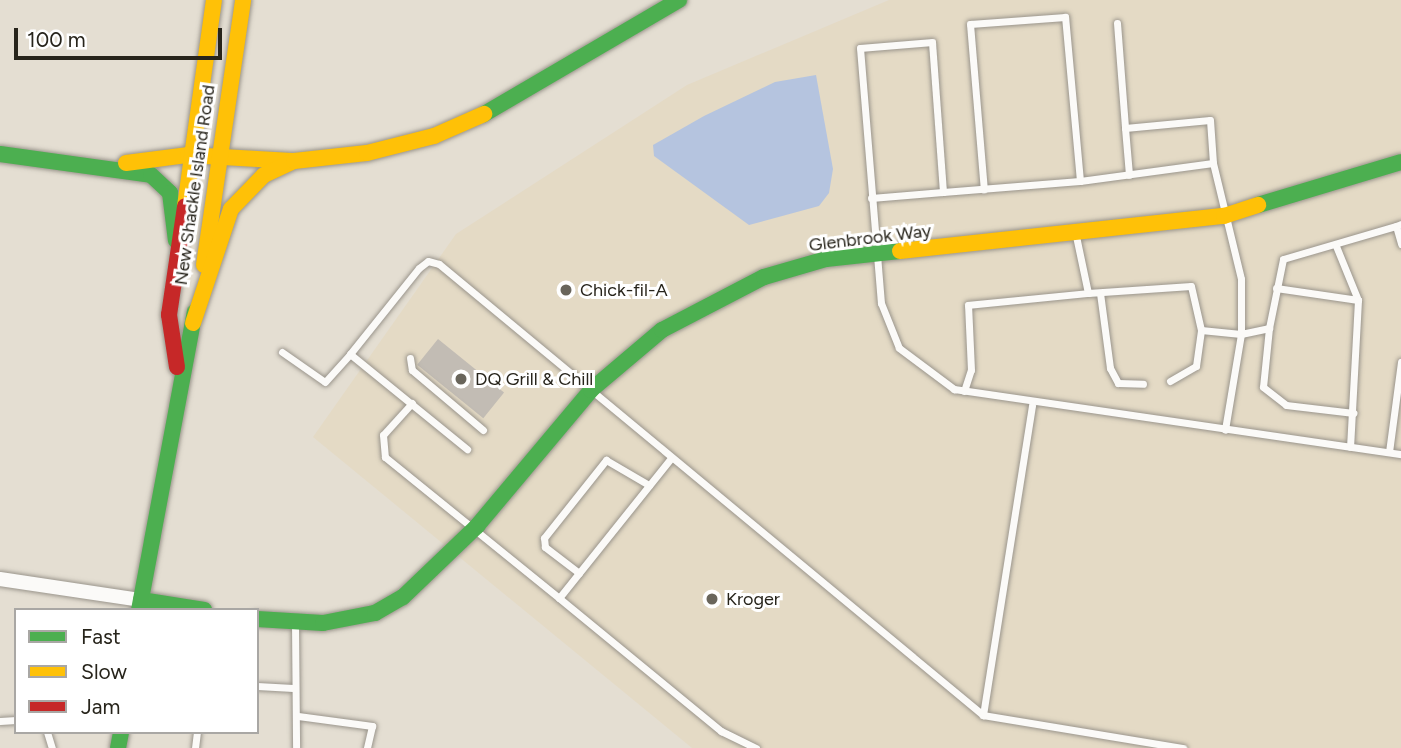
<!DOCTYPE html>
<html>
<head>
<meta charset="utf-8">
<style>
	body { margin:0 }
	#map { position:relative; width:1401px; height:748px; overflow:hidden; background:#e4ded2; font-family:Figtree,sans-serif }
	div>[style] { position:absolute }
	.built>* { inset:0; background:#e4dac5 }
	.water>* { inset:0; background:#b5c4df }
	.building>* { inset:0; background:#c2bcb4; transform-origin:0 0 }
	.roads { filter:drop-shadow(0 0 2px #9a958c) drop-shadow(0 0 2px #9a958c) }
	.lane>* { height:7px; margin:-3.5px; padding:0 3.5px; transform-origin:3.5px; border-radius:3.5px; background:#fbfaf8 }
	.street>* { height:14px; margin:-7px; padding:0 7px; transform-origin:7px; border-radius:7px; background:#fbfaf8 }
	.fast>* { height:16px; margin:-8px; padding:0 8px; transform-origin:8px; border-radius:8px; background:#4caf50 }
	.slow>* { height:16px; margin:-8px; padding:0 8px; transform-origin:8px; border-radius:8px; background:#ffc107 }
	.jam>* { height:16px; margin:-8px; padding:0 8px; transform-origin:8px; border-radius:8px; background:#c62828 }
	.dots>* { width:19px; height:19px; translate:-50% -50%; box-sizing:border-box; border:4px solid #fff; border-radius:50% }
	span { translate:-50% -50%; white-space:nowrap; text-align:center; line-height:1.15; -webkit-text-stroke:6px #fff; paint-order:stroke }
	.street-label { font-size:18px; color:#27241b }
	.poi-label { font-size:18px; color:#27241b }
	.left { translate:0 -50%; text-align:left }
	.legend { position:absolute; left:14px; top:608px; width:245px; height:126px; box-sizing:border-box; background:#fff; border:2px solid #a9a7a4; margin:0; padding:9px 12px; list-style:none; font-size:21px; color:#27241b }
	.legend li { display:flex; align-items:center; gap:14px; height:35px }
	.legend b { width:35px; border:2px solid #a9a7a4 }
	.scale { position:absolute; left:14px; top:28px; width:208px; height:32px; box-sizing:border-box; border:4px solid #27241b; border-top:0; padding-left:9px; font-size:21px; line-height:24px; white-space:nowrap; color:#27241b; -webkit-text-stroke:5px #fff; paint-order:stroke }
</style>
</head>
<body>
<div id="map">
	<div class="built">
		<i style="clip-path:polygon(889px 0,1401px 0,1401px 748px,692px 748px,313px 437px,456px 234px,687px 85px)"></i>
	</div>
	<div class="water">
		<i style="clip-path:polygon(816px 75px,833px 169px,829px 193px,819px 206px,749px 225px,654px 156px,653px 145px,704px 116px,775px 82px)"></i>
	</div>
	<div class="building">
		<i style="left:438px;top:339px;width:85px;height:33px;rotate:39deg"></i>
	</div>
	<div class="roads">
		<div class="lane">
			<i style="left:1117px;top:23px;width:105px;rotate:85.6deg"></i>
			<i style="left:1125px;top:128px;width:85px;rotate:-5.4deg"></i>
			<i style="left:1210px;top:120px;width:43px;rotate:86deg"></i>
			<i style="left:1125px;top:128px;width:47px;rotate:85.1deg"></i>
			<i style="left:1080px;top:181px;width:134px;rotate:-7.7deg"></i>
			<i style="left:1213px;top:163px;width:119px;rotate:76.4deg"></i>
			<i style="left:1241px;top:279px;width:55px;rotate:90deg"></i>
			<i style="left:1241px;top:334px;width:97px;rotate:99.5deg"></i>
			<i style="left:943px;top:192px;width:150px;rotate:-94.2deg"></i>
			<i style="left:932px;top:42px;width:72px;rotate:175.2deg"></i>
			<i style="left:860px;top:48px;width:256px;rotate:85.3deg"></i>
			<i style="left:881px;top:303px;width:48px;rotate:68.2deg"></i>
			<i style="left:899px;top:348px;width:69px;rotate:36.7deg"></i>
			<i style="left:954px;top:389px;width:452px;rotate:8.3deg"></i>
			<i style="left:871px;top:198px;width:72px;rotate:-4.8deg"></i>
			<i style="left:943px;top:192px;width:137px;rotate:-4.6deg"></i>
			<i style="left:1080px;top:181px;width:165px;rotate:-95.2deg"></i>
			<i style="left:1065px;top:17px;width:95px;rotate:175.8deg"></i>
			<i style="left:970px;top:24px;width:166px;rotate:85.2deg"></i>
			<i style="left:1401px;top:224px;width:5px;rotate:158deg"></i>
			<i style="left:1396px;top:226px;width:19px;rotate:74deg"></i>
			<i style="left:1076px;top:236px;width:58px;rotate:78.1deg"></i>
			<i style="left:1088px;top:293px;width:103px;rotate:-3.9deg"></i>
			<i style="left:1191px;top:286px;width:45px;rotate:77.2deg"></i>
			<i style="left:1201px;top:330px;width:40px;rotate:5.7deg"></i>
			<i style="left:1241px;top:334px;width:29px;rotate:-12deg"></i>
			<i style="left:1269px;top:328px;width:70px;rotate:-78.5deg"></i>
			<i style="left:1283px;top:259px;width:118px;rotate:-16.3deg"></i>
			<i style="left:1336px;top:246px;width:58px;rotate:67.8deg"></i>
			<i style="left:1358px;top:300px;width:147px;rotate:93.1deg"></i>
			<i style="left:1276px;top:288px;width:83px;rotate:8.3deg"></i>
			<i style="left:1100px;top:293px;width:76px;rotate:82.4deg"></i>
			<i style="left:1110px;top:368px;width:17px;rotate:62deg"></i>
			<i style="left:1118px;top:383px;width:25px;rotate:2deg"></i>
			<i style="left:1269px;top:328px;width:59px;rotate:95.8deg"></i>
			<i style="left:1263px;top:387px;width:29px;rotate:38deg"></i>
			<i style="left:1286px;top:405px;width:68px;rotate:6.7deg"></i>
			<i style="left:282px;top:352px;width:52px;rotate:34.9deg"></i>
			<i style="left:325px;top:382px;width:38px;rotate:-48deg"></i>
			<i style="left:350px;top:354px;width:151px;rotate:39.1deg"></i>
			<i style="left:350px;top:354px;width:110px;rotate:-51.3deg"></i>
			<i style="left:419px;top:268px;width:11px;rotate:-38deg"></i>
			<i style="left:428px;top:261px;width:11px;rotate:15deg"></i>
			<i style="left:439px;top:264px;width:707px;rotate:39.66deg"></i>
			<i style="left:983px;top:715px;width:203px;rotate:9.4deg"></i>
			<i style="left:410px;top:358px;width:12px;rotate:81deg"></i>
			<i style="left:412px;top:370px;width:93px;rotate:40.2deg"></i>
			<i style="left:1170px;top:381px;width:30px;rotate:-30deg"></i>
			<i style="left:1196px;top:366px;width:36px;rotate:-82deg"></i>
			<i style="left:964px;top:391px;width:22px;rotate:-72deg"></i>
			<i style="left:971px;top:370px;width:65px;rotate:-92.6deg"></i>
			<i style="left:968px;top:305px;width:121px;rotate:-5.7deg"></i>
			<i style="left:412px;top:403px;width:43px;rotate:132.2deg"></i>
			<i style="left:383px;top:435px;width:22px;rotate:85deg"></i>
			<i style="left:385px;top:457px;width:224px;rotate:39deg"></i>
			<i style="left:559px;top:598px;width:179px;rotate:-51.3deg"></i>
			<i style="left:1389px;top:452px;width:91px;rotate:-82.4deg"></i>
			<i style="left:579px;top:573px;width:43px;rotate:-142.6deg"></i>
			<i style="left:545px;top:547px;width:9px;rotate:-96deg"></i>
			<i style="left:544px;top:538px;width:100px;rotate:-51.5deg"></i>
			<i style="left:606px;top:460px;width:50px;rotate:30.2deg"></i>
			<i style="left:559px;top:598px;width:210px;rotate:39.4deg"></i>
			<i style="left:721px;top:731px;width:39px;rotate:26deg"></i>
			<i style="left:295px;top:622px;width:126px;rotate:89.5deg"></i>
			<i style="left:257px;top:686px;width:36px;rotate:3deg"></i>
			<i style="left:983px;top:715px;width:314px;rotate:-81deg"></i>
			<i style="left:298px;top:716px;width:75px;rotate:7.7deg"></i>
			<i style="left:372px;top:726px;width:23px;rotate:103deg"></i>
			<i style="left:0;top:721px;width:16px;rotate:-4deg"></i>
			<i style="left:47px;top:732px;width:17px;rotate:73deg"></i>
			<i style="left:195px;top:748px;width:16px;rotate:-83deg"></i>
		</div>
		<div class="street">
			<i style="left:0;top:579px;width:143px;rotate:8.5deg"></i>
		</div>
		<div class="fast">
			<i style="left:484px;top:114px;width:226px;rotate:-30.3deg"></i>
			<i style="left:0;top:154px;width:152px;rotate:7.9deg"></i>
			<i style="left:151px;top:175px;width:26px;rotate:43deg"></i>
			<i style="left:170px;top:193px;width:48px;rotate:82.9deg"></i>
			<i style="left:1258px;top:205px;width:149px;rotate:-16.7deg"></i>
			<i style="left:141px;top:600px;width:64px;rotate:9deg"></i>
			<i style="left:139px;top:610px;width:303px;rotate:-79.4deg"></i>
			<i style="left:257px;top:619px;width:66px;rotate:3.5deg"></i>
			<i style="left:323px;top:623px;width:53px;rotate:-10.9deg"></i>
			<i style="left:375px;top:613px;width:32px;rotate:-30deg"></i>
			<i style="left:403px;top:597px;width:103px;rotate:-43.8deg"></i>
			<i style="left:477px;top:526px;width:177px;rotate:-50deg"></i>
			<i style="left:591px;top:390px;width:93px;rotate:-40.2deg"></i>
			<i style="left:662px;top:330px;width:115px;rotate:-27.5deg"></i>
			<i style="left:764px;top:277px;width:65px;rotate:-16.2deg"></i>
			<i style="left:826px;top:259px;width:74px;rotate:-6.2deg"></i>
			<i style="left:118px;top:748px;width:16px;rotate:-79deg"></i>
		</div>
		<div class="slow">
			<i style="left:126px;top:163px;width:63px;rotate:-7.4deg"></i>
			<i style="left:188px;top:155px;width:104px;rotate:3.3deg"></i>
			<i style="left:185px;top:206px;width:208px;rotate:-82deg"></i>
			<i style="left:900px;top:251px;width:326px;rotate:-6.2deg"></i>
			<i style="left:1224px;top:216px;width:36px;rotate:-18deg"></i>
			<i style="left:204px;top:265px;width:268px;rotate:-81.6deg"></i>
			<i style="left:193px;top:323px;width:120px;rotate:-71.6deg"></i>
			<i style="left:231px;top:209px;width:47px;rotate:-45.9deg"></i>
			<i style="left:264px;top:175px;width:33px;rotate:-25deg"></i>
			<i style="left:294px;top:161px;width:73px;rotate:-6.3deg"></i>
			<i style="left:367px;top:153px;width:69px;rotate:-14.2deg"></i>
			<i style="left:434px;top:136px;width:55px;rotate:-23.7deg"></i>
		</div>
		<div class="jam">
			<i style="left:177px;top:367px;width:53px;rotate:-98.7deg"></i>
			<i style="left:169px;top:315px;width:110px;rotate:-81.6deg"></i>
		</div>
	</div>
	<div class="dots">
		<i style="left:566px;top:290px;background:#69655b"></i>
		<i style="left:461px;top:379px;background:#69655b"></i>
		<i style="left:712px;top:599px;background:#69655b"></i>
	</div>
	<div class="street-label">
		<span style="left:195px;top:185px;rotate:-82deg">New Shackle Island Road</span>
		<span style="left:870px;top:238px;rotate:-7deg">Glenbrook Way</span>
	</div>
	<div class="poi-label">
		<span class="left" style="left:580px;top:290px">Chick-fil-A</span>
		<span class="left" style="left:475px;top:379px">DQ Grill &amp; Chill</span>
		<span class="left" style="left:726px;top:599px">Kroger</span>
	</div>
	<ul class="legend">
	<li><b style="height:9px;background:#4caf50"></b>Fast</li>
	<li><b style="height:9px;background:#ffc107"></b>Slow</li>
	<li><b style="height:9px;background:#c62828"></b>Jam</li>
	</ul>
	<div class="scale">100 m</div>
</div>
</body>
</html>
